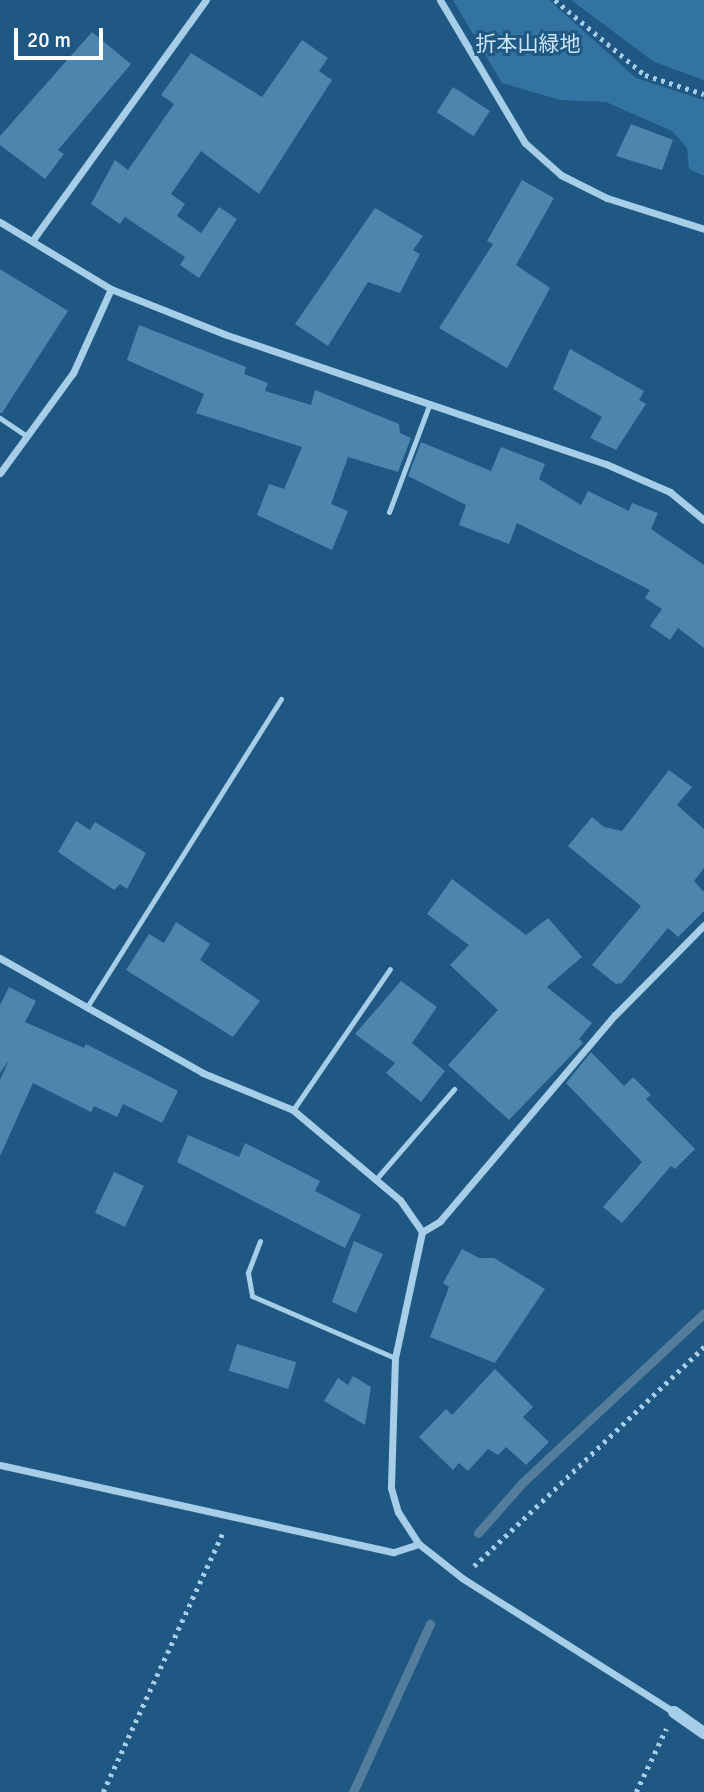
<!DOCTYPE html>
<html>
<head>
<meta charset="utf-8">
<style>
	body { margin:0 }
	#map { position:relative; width:704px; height:1792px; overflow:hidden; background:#1f5983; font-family:Signika,"Noto Sans JP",sans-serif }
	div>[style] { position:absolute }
	.green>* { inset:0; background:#3373a1 }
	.stream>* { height:9px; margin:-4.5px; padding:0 4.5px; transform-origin:4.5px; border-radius:4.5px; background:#547d9b }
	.building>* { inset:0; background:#4c85ae; transform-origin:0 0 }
	.path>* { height:4.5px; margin-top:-2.25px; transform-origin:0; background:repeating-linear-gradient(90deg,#a7cee9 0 3.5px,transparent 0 8.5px) }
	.service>* { height:5px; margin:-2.5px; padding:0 2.5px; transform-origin:2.5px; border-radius:2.5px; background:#a7cee9 }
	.minor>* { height:7px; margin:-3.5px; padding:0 3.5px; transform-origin:3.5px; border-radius:3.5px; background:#a7cee9 }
	.tertiary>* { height:12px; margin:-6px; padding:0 6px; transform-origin:6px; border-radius:6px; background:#a7cee9 }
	span { translate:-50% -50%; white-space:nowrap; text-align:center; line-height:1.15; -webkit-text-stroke:6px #1f5983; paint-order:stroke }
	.park-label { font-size:21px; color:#cbe5f7 }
	.scale { position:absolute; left:14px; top:28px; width:89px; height:32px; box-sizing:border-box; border:4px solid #fff; border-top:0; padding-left:9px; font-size:21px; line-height:24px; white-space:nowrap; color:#fff; -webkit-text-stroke:5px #1f5983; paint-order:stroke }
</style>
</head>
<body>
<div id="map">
	<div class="green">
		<i style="clip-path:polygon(453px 0,549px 0,636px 78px,704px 100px,704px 176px,689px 169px,687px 148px,672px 131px,606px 102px,560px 100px,502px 83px)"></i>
		<i style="clip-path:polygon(571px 0,704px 0,704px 80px,654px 62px)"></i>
	</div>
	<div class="stream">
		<i style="left:478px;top:1533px;width:68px;rotate:-48.6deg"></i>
		<i style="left:523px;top:1482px;width:248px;rotate:-43deg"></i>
		<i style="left:353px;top:1792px;width:185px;rotate:-65.4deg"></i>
	</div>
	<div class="building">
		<i style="clip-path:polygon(92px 32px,131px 64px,58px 150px,64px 154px,45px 179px,0 145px,0 136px)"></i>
		<i style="clip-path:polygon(302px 40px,328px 58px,319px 71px,332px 80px,259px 194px,201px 151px,171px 194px,185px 204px,177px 216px,201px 233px,219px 207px,237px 219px,199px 278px,180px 265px,185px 257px,125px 217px,120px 224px,91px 204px,115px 160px,128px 170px,174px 104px,161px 95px,191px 53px,262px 97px)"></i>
		<i style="left:453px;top:87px;width:44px;height:30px;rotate:33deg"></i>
		<i style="clip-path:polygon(631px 124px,673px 140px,662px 170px,616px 156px)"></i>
		<i style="clip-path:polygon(522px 180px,554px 198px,516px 265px,550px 288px,507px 368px,439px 328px,493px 244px,487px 241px)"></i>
		<i style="clip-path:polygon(375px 208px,423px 236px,413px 250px,420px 254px,400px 293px,368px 282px,328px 346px,295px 324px)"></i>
		<i style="clip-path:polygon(0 269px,68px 311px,2px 413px,0 413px)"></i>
		<i style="clip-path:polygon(139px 325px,246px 367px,244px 374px,268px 383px,265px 391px,311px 405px,315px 390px,399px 424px,400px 433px,411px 438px,398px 472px,348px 457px,331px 504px,348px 511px,332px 550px,257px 515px,269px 484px,284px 489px,302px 447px,196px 413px,204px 394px,127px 360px)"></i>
		<i style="clip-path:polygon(570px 349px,644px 391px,639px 400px,646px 404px,616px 450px,590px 438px,602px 417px,553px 389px)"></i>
		<i style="clip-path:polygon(421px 442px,491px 471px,501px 447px,545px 464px,539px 479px,581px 505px,588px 491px,629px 511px,632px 503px,658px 513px,651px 529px,704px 565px,704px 648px,678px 628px,670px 640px,650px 626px,662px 609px,645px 598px,650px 590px,517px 523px,509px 544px,459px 525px,466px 505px,408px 476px)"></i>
		<i style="clip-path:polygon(669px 770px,692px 787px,677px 805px,704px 829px,704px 868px,694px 881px,704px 892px,704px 911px,678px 937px,668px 928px,622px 983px,616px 984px,592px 965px,641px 906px,568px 846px,592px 817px,604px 827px,622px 831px)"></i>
		<i style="clip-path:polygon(76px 821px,90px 830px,95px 822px,146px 853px,127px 889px,120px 884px,114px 890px,58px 852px)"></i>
		<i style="clip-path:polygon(452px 879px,526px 935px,548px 918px,582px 957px,547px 987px,592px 1023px,579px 1039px,583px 1043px,509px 1120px,448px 1065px,498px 1010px,450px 965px,469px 945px,427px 914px)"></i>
		<i style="clip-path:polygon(176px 922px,210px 944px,200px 960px,260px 1001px,233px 1037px,126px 970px,149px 934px,164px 943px)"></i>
		<i style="clip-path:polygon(401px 981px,437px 1007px,412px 1043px,445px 1071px,421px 1102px,386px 1073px,395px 1063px,355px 1034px)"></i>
		<i style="clip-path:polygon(9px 987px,36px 1001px,25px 1022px,84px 1048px,86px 1044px,178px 1091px,162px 1123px,123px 1104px,117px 1117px,94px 1106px,91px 1112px,33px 1083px,0 1156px,0 1080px,9px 1060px,0 1073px,0 1005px)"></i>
		<i style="clip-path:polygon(591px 1052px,624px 1086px,633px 1077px,651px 1095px,646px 1099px,695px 1149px,675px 1169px,671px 1166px,622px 1223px,603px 1207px,642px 1162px,566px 1083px)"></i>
		<i style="clip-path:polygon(188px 1135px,239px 1157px,245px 1143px,320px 1181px,315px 1191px,361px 1215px,345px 1248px,177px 1162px)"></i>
		<i style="left:114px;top:1172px;width:33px;height:45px;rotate:25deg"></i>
		<i style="clip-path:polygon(354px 1241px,383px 1254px,356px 1313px,332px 1302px)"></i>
		<i style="clip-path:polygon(462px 1249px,479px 1258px,494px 1258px,545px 1289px,495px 1363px,430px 1337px,449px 1287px,443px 1283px)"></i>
		<i style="left:237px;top:1344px;width:62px;height:28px;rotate:17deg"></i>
		<i style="clip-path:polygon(495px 1369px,533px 1407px,523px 1417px,549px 1442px,526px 1465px,506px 1447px,498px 1455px,488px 1449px,468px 1471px,459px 1463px,453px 1470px,419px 1437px,446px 1409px,452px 1415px)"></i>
		<i style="clip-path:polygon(353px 1376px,371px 1387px,365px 1425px,324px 1401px,338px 1378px,348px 1385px)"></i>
	</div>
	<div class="path">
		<i style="left:555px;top:0;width:117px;rotate:39.8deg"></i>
		<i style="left:645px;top:75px;width:62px;rotate:17.9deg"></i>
		<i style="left:474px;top:1566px;width:318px;rotate:-43.6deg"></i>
		<i style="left:103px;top:1792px;width:286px;rotate:-65.2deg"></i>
		<i style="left:636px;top:1792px;width:70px;rotate:-64.5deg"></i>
	</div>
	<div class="service">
		<i style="left:0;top:418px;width:32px;rotate:34deg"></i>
		<i style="left:389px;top:512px;width:116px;rotate:-69.4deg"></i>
		<i style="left:87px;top:1007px;width:364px;rotate:-57.8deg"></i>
		<i style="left:293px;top:1110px;width:171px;rotate:-55.5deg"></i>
		<i style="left:377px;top:1178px;width:118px;rotate:-49.1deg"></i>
		<i style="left:260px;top:1241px;width:34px;rotate:111deg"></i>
		<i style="left:248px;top:1273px;width:23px;rotate:80deg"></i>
		<i style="left:252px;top:1296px;width:156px;rotate:23.4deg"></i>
	</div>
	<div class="minor">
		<i style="left:440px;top:0;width:166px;rotate:59.3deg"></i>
		<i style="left:525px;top:143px;width:48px;rotate:41.6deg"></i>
		<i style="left:561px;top:175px;width:51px;rotate:26.6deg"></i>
		<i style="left:607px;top:198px;width:102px;rotate:17.7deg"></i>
		<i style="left:0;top:222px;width:130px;rotate:31.1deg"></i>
		<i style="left:111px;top:289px;width:122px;rotate:21.7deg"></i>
		<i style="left:224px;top:334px;width:404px;rotate:18.8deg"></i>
		<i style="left:606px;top:464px;width:70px;rotate:23.6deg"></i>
		<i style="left:670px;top:492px;width:44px;rotate:39.5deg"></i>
		<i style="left:32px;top:241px;width:297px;rotate:-54.2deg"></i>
		<i style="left:0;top:473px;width:124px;rotate:-53.9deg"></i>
		<i style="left:73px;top:373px;width:92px;rotate:-65.7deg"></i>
		<i style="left:0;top:958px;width:233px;rotate:29.5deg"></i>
		<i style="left:203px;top:1073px;width:97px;rotate:22.3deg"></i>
		<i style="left:293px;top:1110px;width:140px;rotate:40.1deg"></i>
		<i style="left:400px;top:1200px;width:39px;rotate:55deg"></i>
		<i style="left:422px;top:1232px;width:129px;rotate:102.1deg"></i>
		<i style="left:395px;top:1358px;width:130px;rotate:91.8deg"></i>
		<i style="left:391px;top:1488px;width:25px;rotate:74deg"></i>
		<i style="left:398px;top:1512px;width:38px;rotate:57deg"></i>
		<i style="left:419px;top:1544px;width:55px;rotate:38.3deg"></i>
		<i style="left:462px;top:1578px;width:251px;rotate:32.3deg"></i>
		<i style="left:422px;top:1232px;width:21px;rotate:-31deg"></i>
		<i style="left:440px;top:1221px;width:270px;rotate:-49.7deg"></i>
		<i style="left:615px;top:1015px;width:127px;rotate:-45.3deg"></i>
		<i style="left:0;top:1465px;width:403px;rotate:12.5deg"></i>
		<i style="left:394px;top:1552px;width:26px;rotate:-18deg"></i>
	</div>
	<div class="tertiary">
		<i style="left:674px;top:1712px;width:37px;rotate:35deg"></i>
	</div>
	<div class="park-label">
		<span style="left:528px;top:44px">折本山緑地</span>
	</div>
	<div class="scale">20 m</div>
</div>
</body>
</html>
